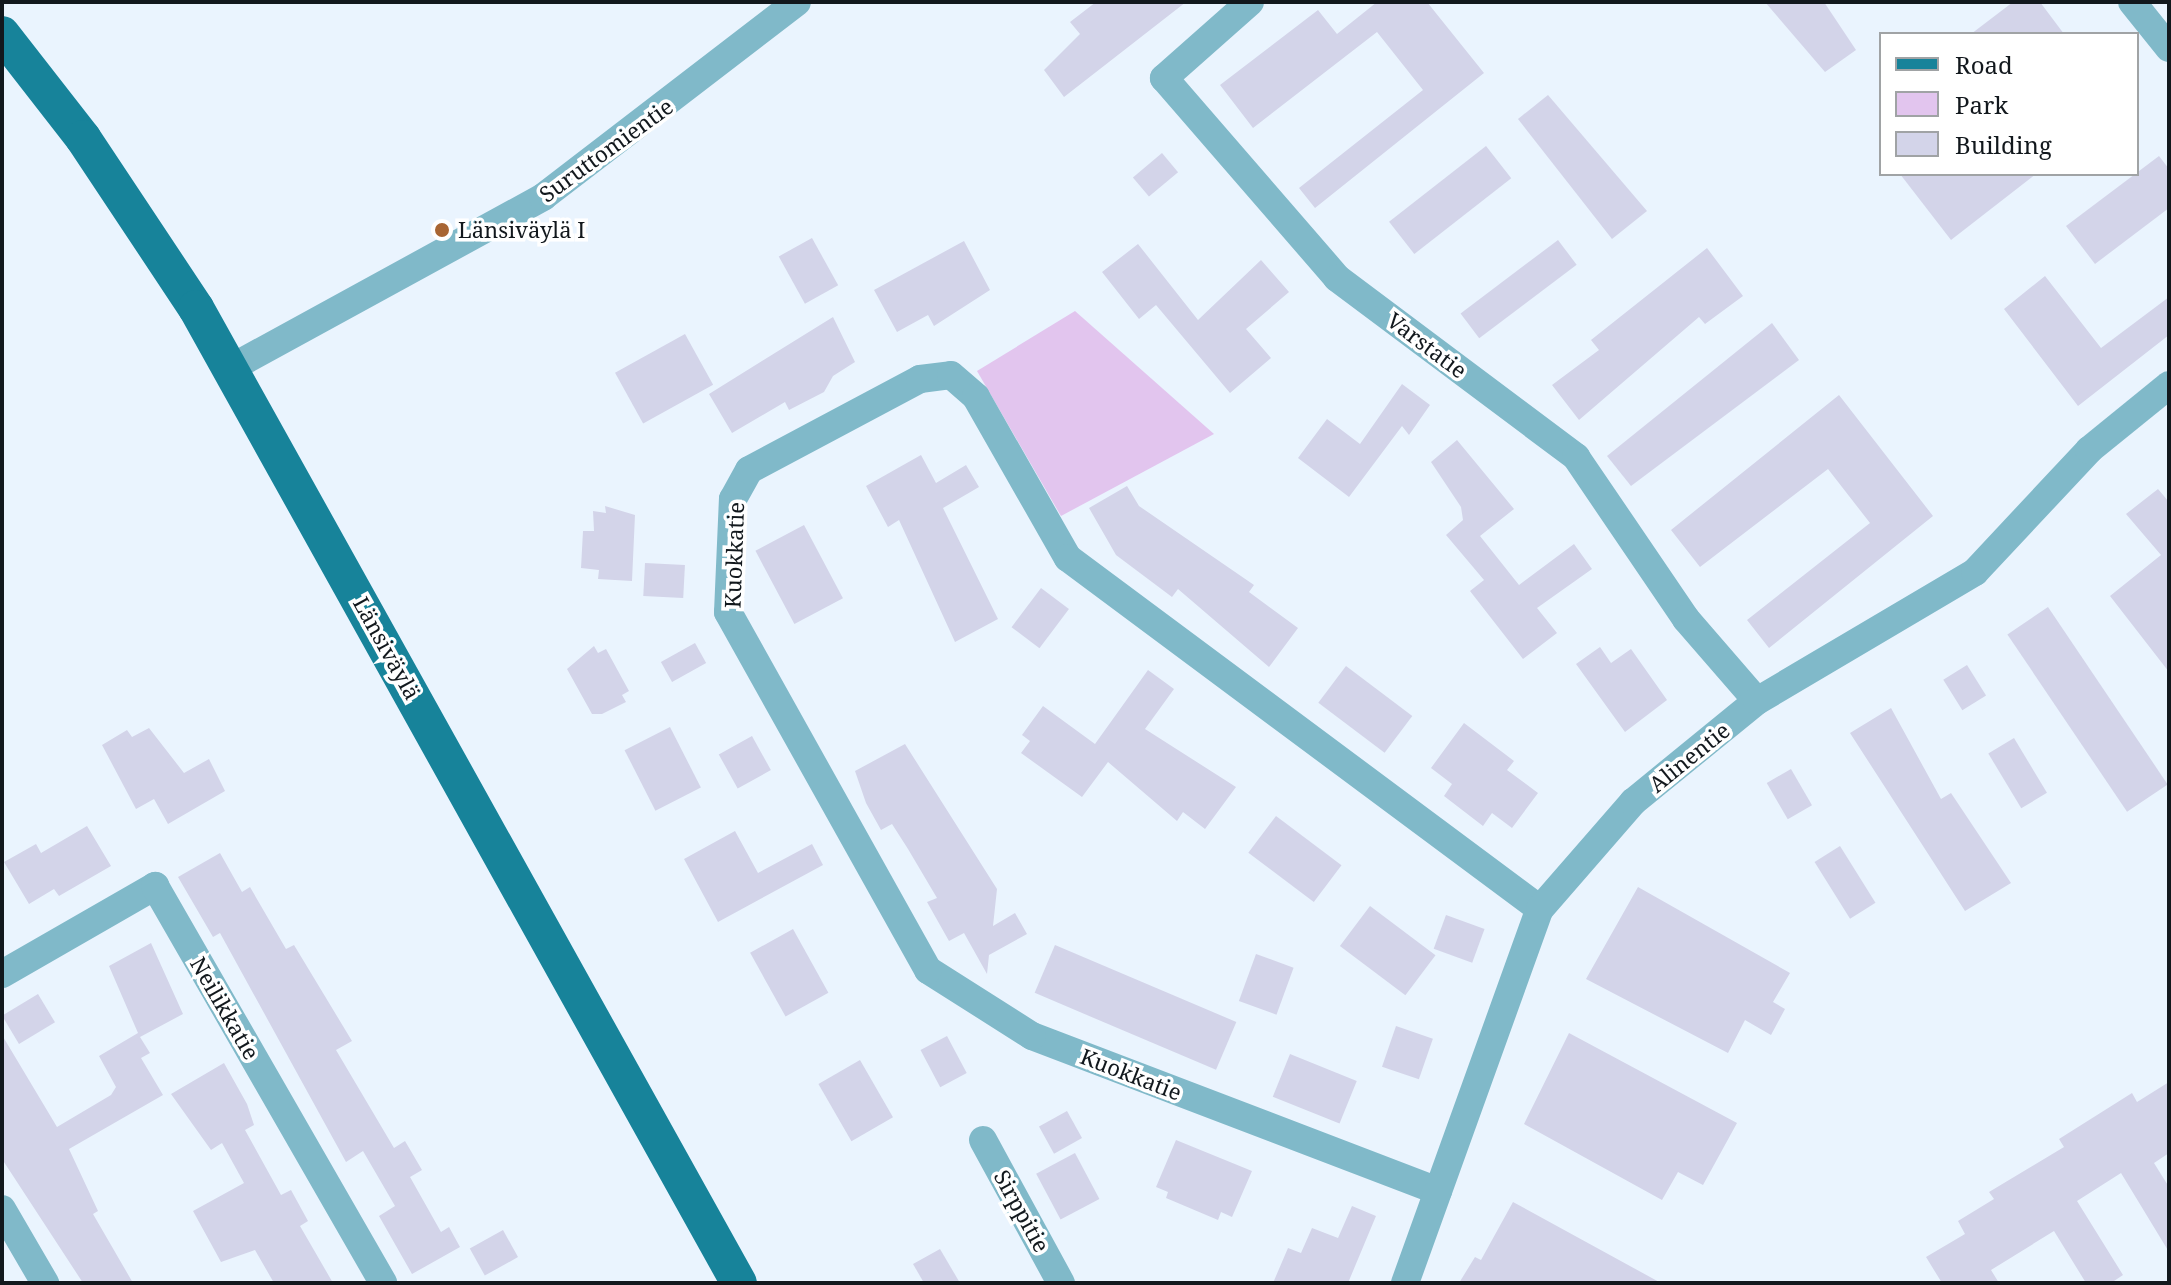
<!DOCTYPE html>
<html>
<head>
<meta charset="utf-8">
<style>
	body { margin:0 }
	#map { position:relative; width:2171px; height:1285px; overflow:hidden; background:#eaf4fe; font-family:"Noto Serif",serif }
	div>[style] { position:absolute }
	.green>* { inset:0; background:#e2c5ee }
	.building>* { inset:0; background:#d3d4e9; transform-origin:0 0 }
	.minor>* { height:28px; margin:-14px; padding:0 14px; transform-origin:14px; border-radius:14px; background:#80b9c9 }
	.major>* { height:36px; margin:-18px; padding:0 18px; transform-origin:18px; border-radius:18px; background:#17839a }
	.dots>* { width:22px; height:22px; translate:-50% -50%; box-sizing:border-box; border:4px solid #fff; border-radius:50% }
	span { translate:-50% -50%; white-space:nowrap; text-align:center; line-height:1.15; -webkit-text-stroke:7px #fff; paint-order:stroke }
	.street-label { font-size:22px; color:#12181d }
	.poi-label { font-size:22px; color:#12181d }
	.left { translate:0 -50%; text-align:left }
	.frame { position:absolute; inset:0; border:4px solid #12181d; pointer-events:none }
	.legend { position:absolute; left:1879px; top:32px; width:260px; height:144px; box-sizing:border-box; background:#fff; border:2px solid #a0a3a5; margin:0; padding:10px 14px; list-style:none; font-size:24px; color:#12181d }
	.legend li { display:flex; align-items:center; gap:16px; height:40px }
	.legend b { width:40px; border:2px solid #a0a3a5 }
</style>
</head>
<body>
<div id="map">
	<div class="green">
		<i style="clip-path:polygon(1075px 311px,1214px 434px,1061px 516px,977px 371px)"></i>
	</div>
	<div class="building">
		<i style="clip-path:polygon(1096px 2px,1186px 2px,1064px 97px,1044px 70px,1080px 34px,1070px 22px)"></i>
		<i style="clip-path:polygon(1377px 2px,1427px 2px,1484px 73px,1315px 208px,1299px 188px,1423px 90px,1377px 32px,1253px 128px,1220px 85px,1318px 10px,1337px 34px)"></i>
		<i style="clip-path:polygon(1765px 2px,1824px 2px,1856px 50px,1825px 72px)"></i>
		<i style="clip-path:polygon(2013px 2px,2040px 2px,2064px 34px,1971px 34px)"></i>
		<i style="clip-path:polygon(1548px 95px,1647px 211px,1612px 239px,1518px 119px)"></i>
		<i style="left:1486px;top:146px;width:41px;height:123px;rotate:52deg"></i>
		<i style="left:1162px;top:153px;width:25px;height:38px;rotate:50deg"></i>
		<i style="clip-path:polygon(2159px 156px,2169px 169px,2169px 208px,2095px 264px,2066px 226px)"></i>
		<i style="clip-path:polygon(1900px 174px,2036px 174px,1951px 240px)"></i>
		<i style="left:812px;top:238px;width:54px;height:38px;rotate:61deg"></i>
		<i style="left:1558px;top:240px;width:31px;height:122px;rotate:53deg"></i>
		<i style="clip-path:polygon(964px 241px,990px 290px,934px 326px,928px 315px,897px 332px,874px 290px)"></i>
		<i style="clip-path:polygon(1138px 244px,1198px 320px,1261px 260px,1289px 292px,1246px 329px,1271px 358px,1230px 393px,1156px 305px,1139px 319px,1102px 272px)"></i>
		<i style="clip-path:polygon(1707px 248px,1743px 296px,1705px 324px,1699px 317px,1579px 420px,1552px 385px,1599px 350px,1591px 340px)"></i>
		<i style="clip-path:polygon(2045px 276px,2101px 348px,2169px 297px,2169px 335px,2078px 406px,2004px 309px)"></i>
		<i style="clip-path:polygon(833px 317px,855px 362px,833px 376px,824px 392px,789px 410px,785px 402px,732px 433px,709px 394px)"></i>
		<i style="clip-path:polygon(1772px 323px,1799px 360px,1631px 486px,1607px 456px)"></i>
		<i style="left:685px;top:334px;width:58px;height:80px;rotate:61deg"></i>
		<i style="clip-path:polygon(1402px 384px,1430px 405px,1409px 435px,1402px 426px,1349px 497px,1298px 458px,1327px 419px,1360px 444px)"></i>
		<i style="clip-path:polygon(1839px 395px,1933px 516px,1769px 648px,1747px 620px,1870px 523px,1828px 469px,1700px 567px,1671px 530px)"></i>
		<i style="clip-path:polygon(1457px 440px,1514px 509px,1480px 536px,1519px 585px,1574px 544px,1592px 569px,1537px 608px,1557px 633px,1523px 659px,1470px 591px,1484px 580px,1446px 535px,1463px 520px,1461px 507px,1431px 462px)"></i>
		<i style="clip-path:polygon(921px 455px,936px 483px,966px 465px,979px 487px,943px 508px,998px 619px,955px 642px,899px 520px,888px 527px,866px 486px)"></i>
		<i style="clip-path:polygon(1127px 486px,1139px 506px,1254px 585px,1249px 592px,1298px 628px,1269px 667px,1178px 589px,1172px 597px,1116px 555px,1089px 508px)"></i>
		<i style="clip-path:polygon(2158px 489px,2169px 502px,2169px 672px,2110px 596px,2161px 555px,2126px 514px)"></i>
		<i style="clip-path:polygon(605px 506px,635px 515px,632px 581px,598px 579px,599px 570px,581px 568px,583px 531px,594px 531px,593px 511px,606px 513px)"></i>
		<i style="left:804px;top:525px;width:83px;height:55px;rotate:62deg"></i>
		<i style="left:645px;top:563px;width:40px;height:33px;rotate:3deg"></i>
		<i style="left:1041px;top:588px;width:35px;height:49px;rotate:37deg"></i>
		<i style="left:2048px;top:607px;width:214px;height:49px;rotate:56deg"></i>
		<i style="left:695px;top:643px;width:23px;height:39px;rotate:61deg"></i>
		<i style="clip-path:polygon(594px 646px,598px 653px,606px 649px,629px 691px,622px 695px,626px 702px,602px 714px,592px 714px,567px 669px)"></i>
		<i style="clip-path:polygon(1600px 647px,1611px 663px,1631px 649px,1667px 700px,1625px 732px,1576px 664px)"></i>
		<i style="left:1967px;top:665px;width:36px;height:28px;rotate:58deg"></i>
		<i style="left:1346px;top:666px;width:83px;height:46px;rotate:37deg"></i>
		<i style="clip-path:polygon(1148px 670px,1174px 689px,1145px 729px,1236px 787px,1205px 829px,1183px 812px,1177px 821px,1108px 762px,1082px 797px,1021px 753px,1030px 741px,1022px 735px,1043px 706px,1095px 744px)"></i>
		<i style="clip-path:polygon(1891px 708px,1941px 799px,1951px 793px,2011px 883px,1965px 911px,1850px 733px)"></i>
		<i style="clip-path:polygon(1464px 723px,1514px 761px,1507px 770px,1538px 793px,1512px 828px,1492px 813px,1483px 826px,1444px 796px,1452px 784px,1431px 768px)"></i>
		<i style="left:670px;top:727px;width:68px;height:51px;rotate:63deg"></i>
		<i style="clip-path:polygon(149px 728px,184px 773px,209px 759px,225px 791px,168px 824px,154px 799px,136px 809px,102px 745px,127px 730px,132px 737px)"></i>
		<i style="left:752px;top:736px;width:39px;height:38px;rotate:61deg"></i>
		<i style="left:2014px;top:738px;width:64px;height:30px;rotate:59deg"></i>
		<i style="clip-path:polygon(905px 744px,997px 889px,993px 926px,1015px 913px,1027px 934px,989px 955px,987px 974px,964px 933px,949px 941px,927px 902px,937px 898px,908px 849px,892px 824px,881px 830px,866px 803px,855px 771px)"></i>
		<i style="left:1791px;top:769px;width:42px;height:28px;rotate:60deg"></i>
		<i style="left:1276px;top:816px;width:82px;height:46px;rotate:37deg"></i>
		<i style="clip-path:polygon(87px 826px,111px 866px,59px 896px,54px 889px,29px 904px,4px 862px,36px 844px,41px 853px)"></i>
		<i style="clip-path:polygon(735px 831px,758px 873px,812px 844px,823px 865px,718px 922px,684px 859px)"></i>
		<i style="left:1840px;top:846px;width:67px;height:30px;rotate:58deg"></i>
		<i style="clip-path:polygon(220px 853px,242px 892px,250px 887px,286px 949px,294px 945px,352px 1041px,336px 1050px,394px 1148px,405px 1141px,422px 1170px,410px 1177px,441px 1232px,449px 1227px,460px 1247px,412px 1274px,379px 1216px,395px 1206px,363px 1151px,346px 1162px,220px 933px,213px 937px,178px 877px)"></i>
		<i style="clip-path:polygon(1638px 887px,1790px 973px,1773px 1002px,1785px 1009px,1771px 1035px,1745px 1020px,1728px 1053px,1586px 979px)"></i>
		<i style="left:1370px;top:906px;width:82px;height:50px;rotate:37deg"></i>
		<i style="left:1446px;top:915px;width:41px;height:36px;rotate:20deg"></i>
		<i style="left:793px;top:929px;width:73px;height:49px;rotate:61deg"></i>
		<i style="clip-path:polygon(151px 943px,183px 1014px,140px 1037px,150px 1053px,141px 1058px,163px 1095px,69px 1149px,98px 1211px,93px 1214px,133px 1283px,83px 1283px,2px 1159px,2px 1035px,57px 1127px,111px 1095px,116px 1087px,99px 1056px,138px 1033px,109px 966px)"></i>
		<i style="left:1055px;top:945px;width:197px;height:52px;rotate:23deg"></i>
		<i style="left:1256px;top:954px;width:40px;height:50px;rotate:20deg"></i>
		<i style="left:38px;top:994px;width:33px;height:42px;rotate:59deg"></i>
		<i style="left:1396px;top:1026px;width:39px;height:43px;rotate:19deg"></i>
		<i style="clip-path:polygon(1569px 1033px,1737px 1123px,1703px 1185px,1678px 1172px,1662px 1200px,1524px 1124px)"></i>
		<i style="left:947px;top:1036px;width:42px;height:30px;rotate:62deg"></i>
		<i style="left:1290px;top:1054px;width:72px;height:46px;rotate:22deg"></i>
		<i style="left:860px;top:1060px;width:66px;height:48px;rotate:60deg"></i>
		<i style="clip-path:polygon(224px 1063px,247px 1104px,254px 1125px,245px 1130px,281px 1195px,291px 1190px,308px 1221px,300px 1226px,333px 1283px,274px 1283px,255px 1250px,221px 1262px,193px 1211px,244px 1183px,222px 1143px,211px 1150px,171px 1094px)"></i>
		<i style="clip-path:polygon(2169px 1082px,2169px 1153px,2154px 1163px,2169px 1187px,2169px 1252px,2121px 1173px,2077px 1201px,2123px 1275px,2111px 1283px,2086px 1283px,2054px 1231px,1991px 1270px,1999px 1283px,1942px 1283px,1926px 1257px,1965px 1234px,1958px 1221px,1994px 1199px,1989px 1192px,2064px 1147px,2059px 1139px,2132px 1093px,2137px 1102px)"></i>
		<i style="left:1067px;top:1111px;width:31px;height:32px;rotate:61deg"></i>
		<i style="clip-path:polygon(1176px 1140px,1252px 1171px,1232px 1217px,1221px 1212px,1218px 1220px,1166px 1198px,1168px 1192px,1156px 1187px)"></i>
		<i style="left:1075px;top:1153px;width:52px;height:44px;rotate:62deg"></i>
		<i style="clip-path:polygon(1513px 1202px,1661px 1283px,1459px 1283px,1475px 1257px,1481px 1260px)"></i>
		<i style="clip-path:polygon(1352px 1206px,1376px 1216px,1348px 1283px,1273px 1283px,1288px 1248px,1301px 1253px,1312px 1228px,1338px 1238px)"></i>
		<i style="left:503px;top:1230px;width:31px;height:38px;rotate:61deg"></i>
		<i style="clip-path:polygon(940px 1249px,960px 1283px,924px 1283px,913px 1264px)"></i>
	</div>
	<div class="minor">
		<i style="left:1250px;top:2px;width:115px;rotate:138.5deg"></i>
		<i style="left:1164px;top:78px;width:264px;rotate:49.1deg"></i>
		<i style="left:1337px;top:278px;width:299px;rotate:36.8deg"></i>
		<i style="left:1576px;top:457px;width:196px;rotate:55.8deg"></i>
		<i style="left:1686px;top:619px;width:108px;rotate:49.1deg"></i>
		<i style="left:2132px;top:2px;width:59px;rotate:51.2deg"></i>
		<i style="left:231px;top:368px;width:356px;rotate:-28.7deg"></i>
		<i style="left:543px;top:197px;width:320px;rotate:-37.5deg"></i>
		<i style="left:2px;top:974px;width:177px;rotate:-29.9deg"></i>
		<i style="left:155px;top:886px;width:458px;rotate:60.1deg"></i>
		<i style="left:983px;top:1140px;width:163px;rotate:61.4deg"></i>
		<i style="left:1438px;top:1191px;width:435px;rotate:-159.1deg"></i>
		<i style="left:1032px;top:1036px;width:123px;rotate:-147.6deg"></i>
		<i style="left:928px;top:970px;width:410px;rotate:-119.2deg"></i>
		<i style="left:728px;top:612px;width:113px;rotate:-87.5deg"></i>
		<i style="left:733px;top:499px;width:33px;rotate:-61deg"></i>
		<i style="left:749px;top:470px;width:194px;rotate:-28deg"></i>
		<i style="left:920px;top:379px;width:31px;rotate:-7deg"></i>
		<i style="left:951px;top:375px;width:33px;rotate:41deg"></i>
		<i style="left:976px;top:397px;width:185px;rotate:60.3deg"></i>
		<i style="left:1068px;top:558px;width:588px;rotate:36.64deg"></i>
		<i style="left:2px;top:1209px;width:86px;rotate:59.8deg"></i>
		<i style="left:1405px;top:1283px;width:398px;rotate:-70.2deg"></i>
		<i style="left:1540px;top:909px;width:142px;rotate:-49deg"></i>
		<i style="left:1633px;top:802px;width:160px;rotate:-39.2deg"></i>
		<i style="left:1757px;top:701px;width:253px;rotate:-30.6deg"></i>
		<i style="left:1975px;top:572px;width:167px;rotate:-46.9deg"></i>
		<i style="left:2089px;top:450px;width:103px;rotate:-39.1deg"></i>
	</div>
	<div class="major">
		<i style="left:2px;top:34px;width:132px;rotate:52.1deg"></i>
		<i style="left:83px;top:138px;width:204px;rotate:56.4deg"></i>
		<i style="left:196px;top:308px;width:1116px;rotate:60.89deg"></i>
	</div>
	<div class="dots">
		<i style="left:442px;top:230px;background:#a86533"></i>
	</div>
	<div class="street-label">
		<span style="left:606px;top:150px;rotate:-36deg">Suruttomientie</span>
		<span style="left:1427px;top:345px;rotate:37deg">Varstatie</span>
		<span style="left:734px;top:555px;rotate:-88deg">Kuokkatie</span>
		<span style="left:387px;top:648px;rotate:61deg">Länsiväylä</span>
		<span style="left:1689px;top:757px;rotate:-39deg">Alinentie</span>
		<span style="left:225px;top:1008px;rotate:60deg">Neilikkatie</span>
		<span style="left:1131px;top:1074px;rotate:21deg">Kuokkatie</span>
		<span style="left:1022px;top:1211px;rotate:61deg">Sirppitie</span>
	</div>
	<div class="poi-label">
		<span class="left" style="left:458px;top:230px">Länsiväylä I</span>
	</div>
	<div class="frame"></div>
	<ul class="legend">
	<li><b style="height:10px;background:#17839a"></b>Road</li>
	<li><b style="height:22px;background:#e2c5ee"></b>Park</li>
	<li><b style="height:22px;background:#d3d4e9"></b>Building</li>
	</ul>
</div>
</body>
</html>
